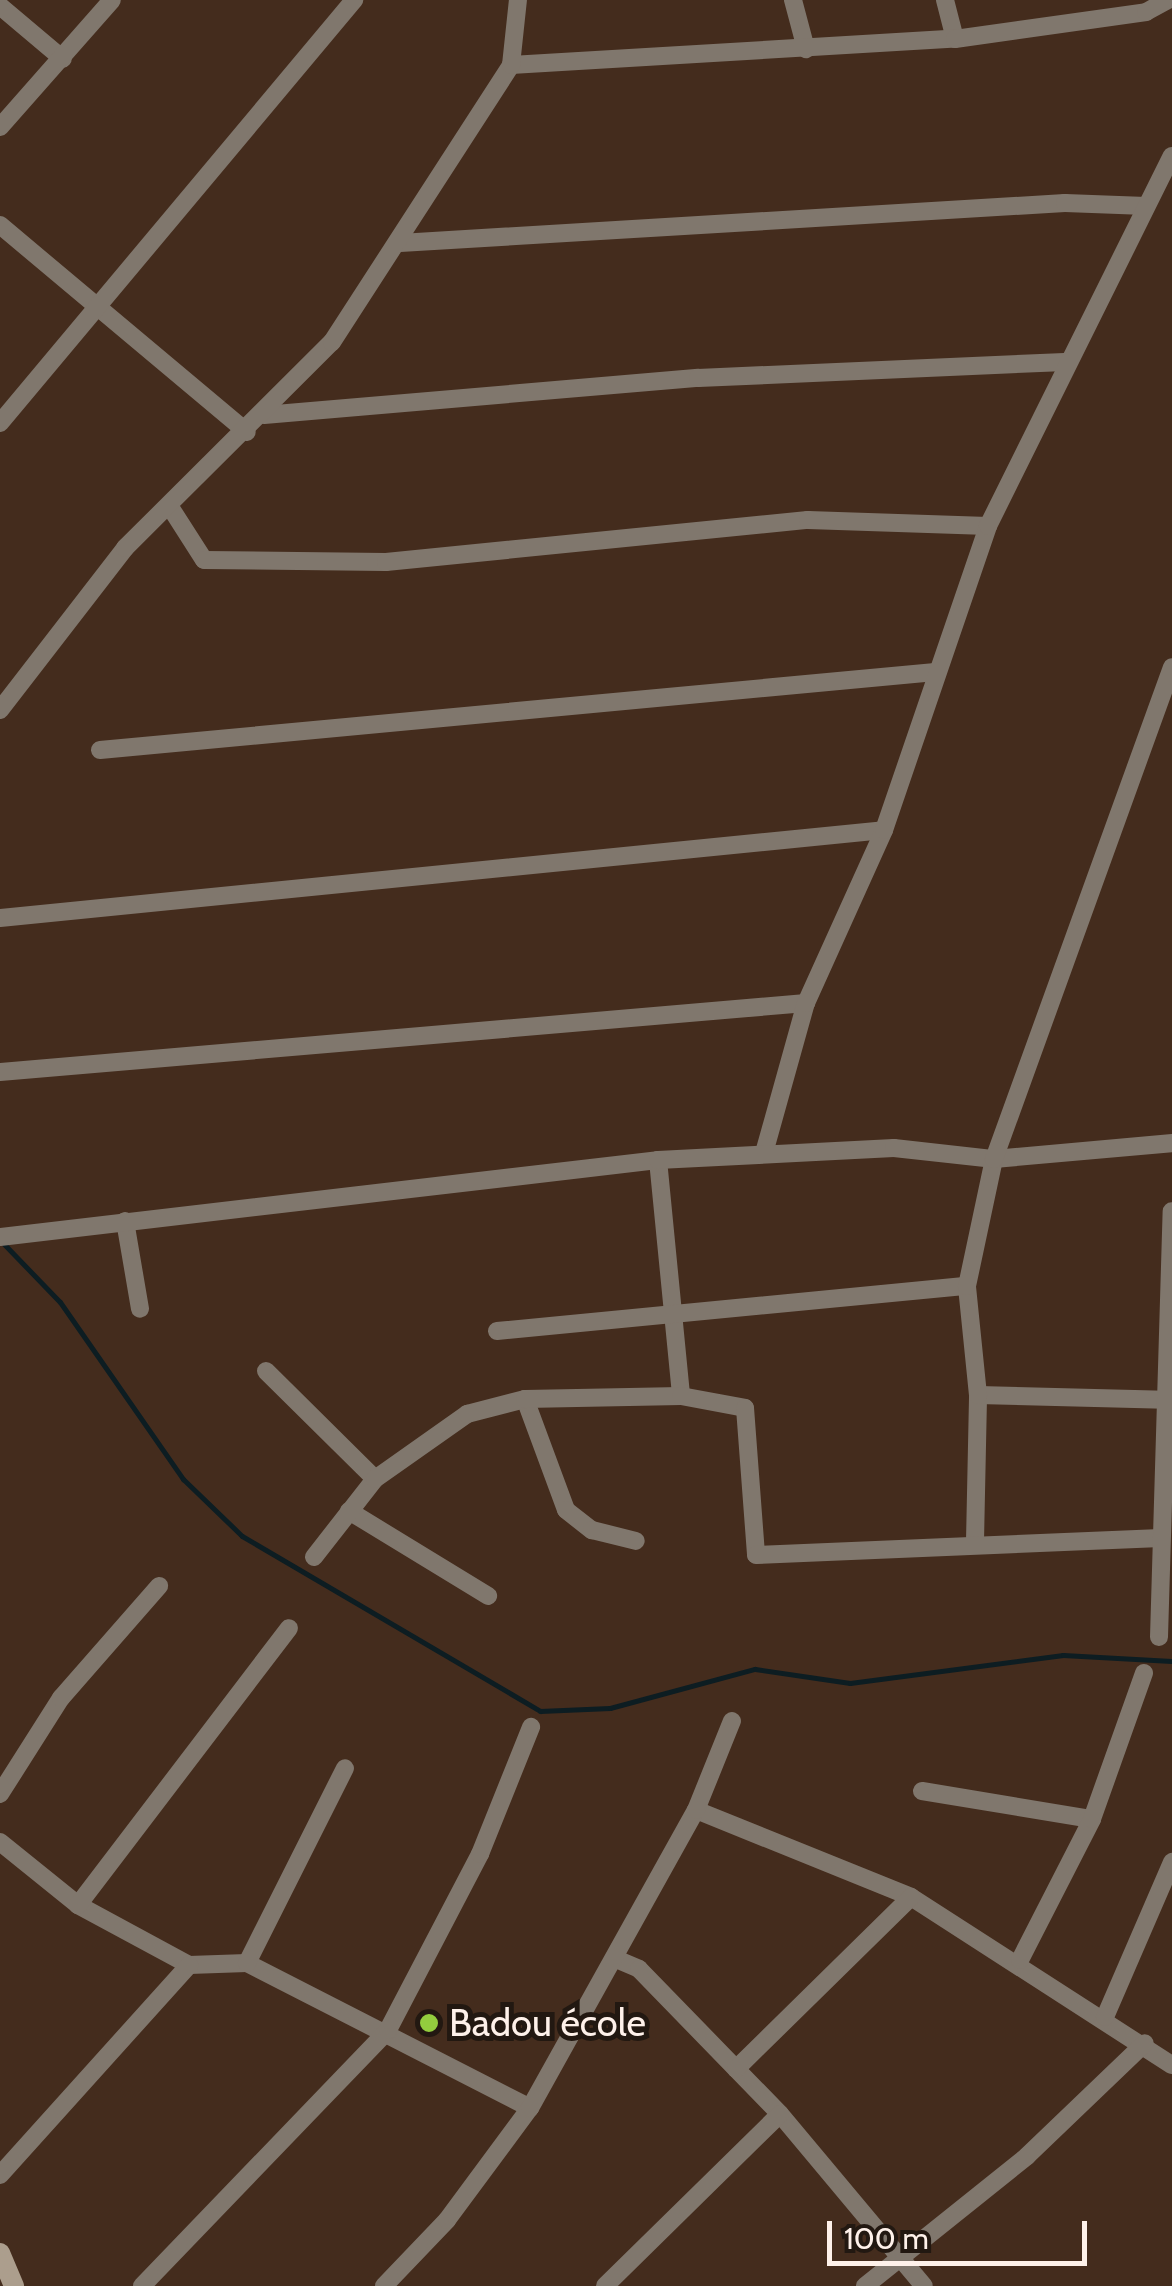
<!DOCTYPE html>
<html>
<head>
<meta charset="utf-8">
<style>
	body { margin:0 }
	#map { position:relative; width:1172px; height:2286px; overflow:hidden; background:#442c1d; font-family:Cabin,sans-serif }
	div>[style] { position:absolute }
	.stream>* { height:5px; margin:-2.5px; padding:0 2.5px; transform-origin:2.5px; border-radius:2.5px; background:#0d1d22 }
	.street>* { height:18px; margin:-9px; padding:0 9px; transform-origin:9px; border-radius:9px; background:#80776d }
	.secondary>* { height:20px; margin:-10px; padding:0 10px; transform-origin:10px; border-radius:10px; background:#ac9e8d }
	.dots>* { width:28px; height:28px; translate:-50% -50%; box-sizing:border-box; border:5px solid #221811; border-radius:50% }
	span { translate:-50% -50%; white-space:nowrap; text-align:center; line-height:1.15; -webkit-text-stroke:10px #221811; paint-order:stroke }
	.poi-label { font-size:38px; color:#fef1ea }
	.left { translate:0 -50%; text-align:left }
	.scale { position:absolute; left:827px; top:2221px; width:260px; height:45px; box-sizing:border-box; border:5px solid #fef1ea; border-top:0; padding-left:12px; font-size:30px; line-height:35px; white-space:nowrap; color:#fef1ea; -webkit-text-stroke:8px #221811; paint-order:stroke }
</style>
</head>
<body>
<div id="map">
	<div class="stream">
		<i style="left:2px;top:1242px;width:83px;rotate:46deg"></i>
		<i style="left:60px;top:1302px;width:216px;rotate:55.2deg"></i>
		<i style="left:183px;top:1479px;width:82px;rotate:44deg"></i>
		<i style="left:242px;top:1536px;width:346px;rotate:30.4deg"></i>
		<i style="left:540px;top:1711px;width:70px;rotate:-2.5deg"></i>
		<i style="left:610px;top:1708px;width:150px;rotate:-15.1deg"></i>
		<i style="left:755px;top:1669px;width:96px;rotate:8.4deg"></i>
		<i style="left:850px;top:1683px;width:215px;rotate:-7.5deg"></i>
		<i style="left:1063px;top:1655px;width:109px;rotate:3.2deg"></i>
	</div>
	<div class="street">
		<i style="left:793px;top:0;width:51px;rotate:75.1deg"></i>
		<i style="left:945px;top:0;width:40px;rotate:75.6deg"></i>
		<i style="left:0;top:6px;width:82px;rotate:40.1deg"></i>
		<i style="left:511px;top:65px;width:445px;rotate:-3.4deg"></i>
		<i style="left:955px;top:39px;width:193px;rotate:-8deg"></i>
		<i style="left:1146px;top:12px;width:25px;rotate:-29deg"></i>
		<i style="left:0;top:127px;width:169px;rotate:-48.6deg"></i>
		<i style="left:0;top:225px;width:322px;rotate:40deg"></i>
		<i style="left:400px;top:243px;width:666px;rotate:-3.44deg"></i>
		<i style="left:1065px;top:203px;width:81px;rotate:2.1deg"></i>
		<i style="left:264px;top:415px;width:436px;rotate:-4.9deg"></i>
		<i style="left:698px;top:378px;width:367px;rotate:-2.5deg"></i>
		<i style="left:0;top:423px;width:552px;rotate:-50.07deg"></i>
		<i style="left:172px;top:510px;width:59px;rotate:57.4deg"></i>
		<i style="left:204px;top:560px;width:182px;rotate:0.6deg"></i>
		<i style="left:386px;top:562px;width:424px;rotate:-5.7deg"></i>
		<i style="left:808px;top:520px;width:180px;rotate:1.9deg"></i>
		<i style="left:0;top:710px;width:205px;rotate:-52.3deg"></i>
		<i style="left:125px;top:548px;width:292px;rotate:-44.9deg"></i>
		<i style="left:332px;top:342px;width:330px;rotate:-57.1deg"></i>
		<i style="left:511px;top:65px;width:65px;rotate:-83.9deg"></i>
		<i style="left:100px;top:750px;width:839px;rotate:-5.34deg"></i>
		<i style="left:0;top:918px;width:888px;rotate:-5.68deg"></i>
		<i style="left:0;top:1072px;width:809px;rotate:-4.89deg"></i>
		<i style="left:764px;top:1153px;width:156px;rotate:-74.4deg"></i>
		<i style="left:806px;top:1003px;width:190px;rotate:-65.7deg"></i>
		<i style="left:884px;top:830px;width:321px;rotate:-71.1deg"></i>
		<i style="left:988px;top:526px;width:413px;rotate:-63.6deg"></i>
		<i style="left:658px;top:1160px;width:237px;rotate:84.4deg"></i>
		<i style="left:125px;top:1221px;width:89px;rotate:80.3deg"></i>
		<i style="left:0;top:1237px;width:662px;rotate:-6.67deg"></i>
		<i style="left:658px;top:1160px;width:236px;rotate:-2.9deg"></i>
		<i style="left:894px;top:1148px;width:101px;rotate:6.3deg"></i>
		<i style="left:994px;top:1159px;width:179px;rotate:-5.1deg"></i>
		<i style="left:497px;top:1331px;width:472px;rotate:-5.5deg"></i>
		<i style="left:266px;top:1371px;width:153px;rotate:44.7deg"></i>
		<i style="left:978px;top:1395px;width:186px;rotate:1.5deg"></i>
		<i style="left:525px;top:1399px;width:118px;rotate:69.7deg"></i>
		<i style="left:566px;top:1510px;width:33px;rotate:38deg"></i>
		<i style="left:592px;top:1530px;width:45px;rotate:14deg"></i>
		<i style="left:349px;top:1511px;width:163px;rotate:31.4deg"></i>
		<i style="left:975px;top:1541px;width:146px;rotate:-88.8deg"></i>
		<i style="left:978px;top:1395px;width:110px;rotate:-95.8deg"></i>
		<i style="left:967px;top:1286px;width:130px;rotate:-78deg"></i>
		<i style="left:994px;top:1159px;width:523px;rotate:-70.11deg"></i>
		<i style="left:314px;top:1557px;width:99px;rotate:-52deg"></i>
		<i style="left:375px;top:1479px;width:113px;rotate:-35.2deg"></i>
		<i style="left:467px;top:1414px;width:60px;rotate:-14.5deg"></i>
		<i style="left:525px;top:1399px;width:156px;rotate:-1.1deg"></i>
		<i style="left:681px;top:1396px;width:65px;rotate:10.6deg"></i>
		<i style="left:745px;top:1408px;width:147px;rotate:85.7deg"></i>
		<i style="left:756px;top:1555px;width:405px;rotate:-2.4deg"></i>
		<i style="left:1159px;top:1637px;width:426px;rotate:-88.3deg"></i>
		<i style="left:922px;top:1791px;width:172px;rotate:9.4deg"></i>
		<i style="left:0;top:1794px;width:114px;rotate:-57.6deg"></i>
		<i style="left:61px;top:1698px;width:149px;rotate:-48.8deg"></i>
		<i style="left:696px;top:1810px;width:232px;rotate:22deg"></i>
		<i style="left:911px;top:1897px;width:310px;rotate:32.8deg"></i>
		<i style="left:0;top:1842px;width:100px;rotate:38.9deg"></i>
		<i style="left:78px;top:1905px;width:126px;rotate:28.4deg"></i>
		<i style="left:189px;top:1965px;width:58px;rotate:-2deg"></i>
		<i style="left:247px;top:1963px;width:318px;rotate:27.1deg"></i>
		<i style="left:78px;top:1905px;width:348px;rotate:-52.7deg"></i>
		<i style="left:616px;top:1959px;width:25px;rotate:23deg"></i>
		<i style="left:639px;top:1969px;width:202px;rotate:45.8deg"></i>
		<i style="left:780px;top:2114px;width:224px;rotate:50.1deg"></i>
		<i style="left:1020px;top:1960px;width:158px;rotate:-62.9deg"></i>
		<i style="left:1092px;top:1819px;width:155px;rotate:-70.4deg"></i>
		<i style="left:247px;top:1963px;width:218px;rotate:-63.3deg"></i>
		<i style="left:1105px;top:2017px;width:169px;rotate:-66.6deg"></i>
		<i style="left:736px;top:2069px;width:245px;rotate:-44.5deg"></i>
		<i style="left:0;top:2175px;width:283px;rotate:-48deg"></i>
		<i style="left:142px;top:2286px;width:355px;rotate:-46.1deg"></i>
		<i style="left:388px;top:2030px;width:199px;rotate:-62.4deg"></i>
		<i style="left:480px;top:1854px;width:137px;rotate:-68.1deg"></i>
		<i style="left:384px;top:2286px;width:91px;rotate:-46.3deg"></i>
		<i style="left:447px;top:2220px;width:139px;rotate:-53.5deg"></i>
		<i style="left:530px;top:2108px;width:341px;rotate:-60.9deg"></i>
		<i style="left:696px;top:1810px;width:96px;rotate:-68deg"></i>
		<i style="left:605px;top:2286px;width:245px;rotate:-44.5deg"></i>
		<i style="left:865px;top:2286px;width:208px;rotate:-38.7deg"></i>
		<i style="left:1027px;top:2156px;width:163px;rotate:-43.8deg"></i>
	</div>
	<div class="secondary">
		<i style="left:0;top:2253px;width:36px;rotate:67deg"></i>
	</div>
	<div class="dots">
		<i style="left:429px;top:2023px;background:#93cd3e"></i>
	</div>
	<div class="poi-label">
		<span class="left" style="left:449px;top:2023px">Badou école</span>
	</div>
	<div class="scale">100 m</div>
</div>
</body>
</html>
